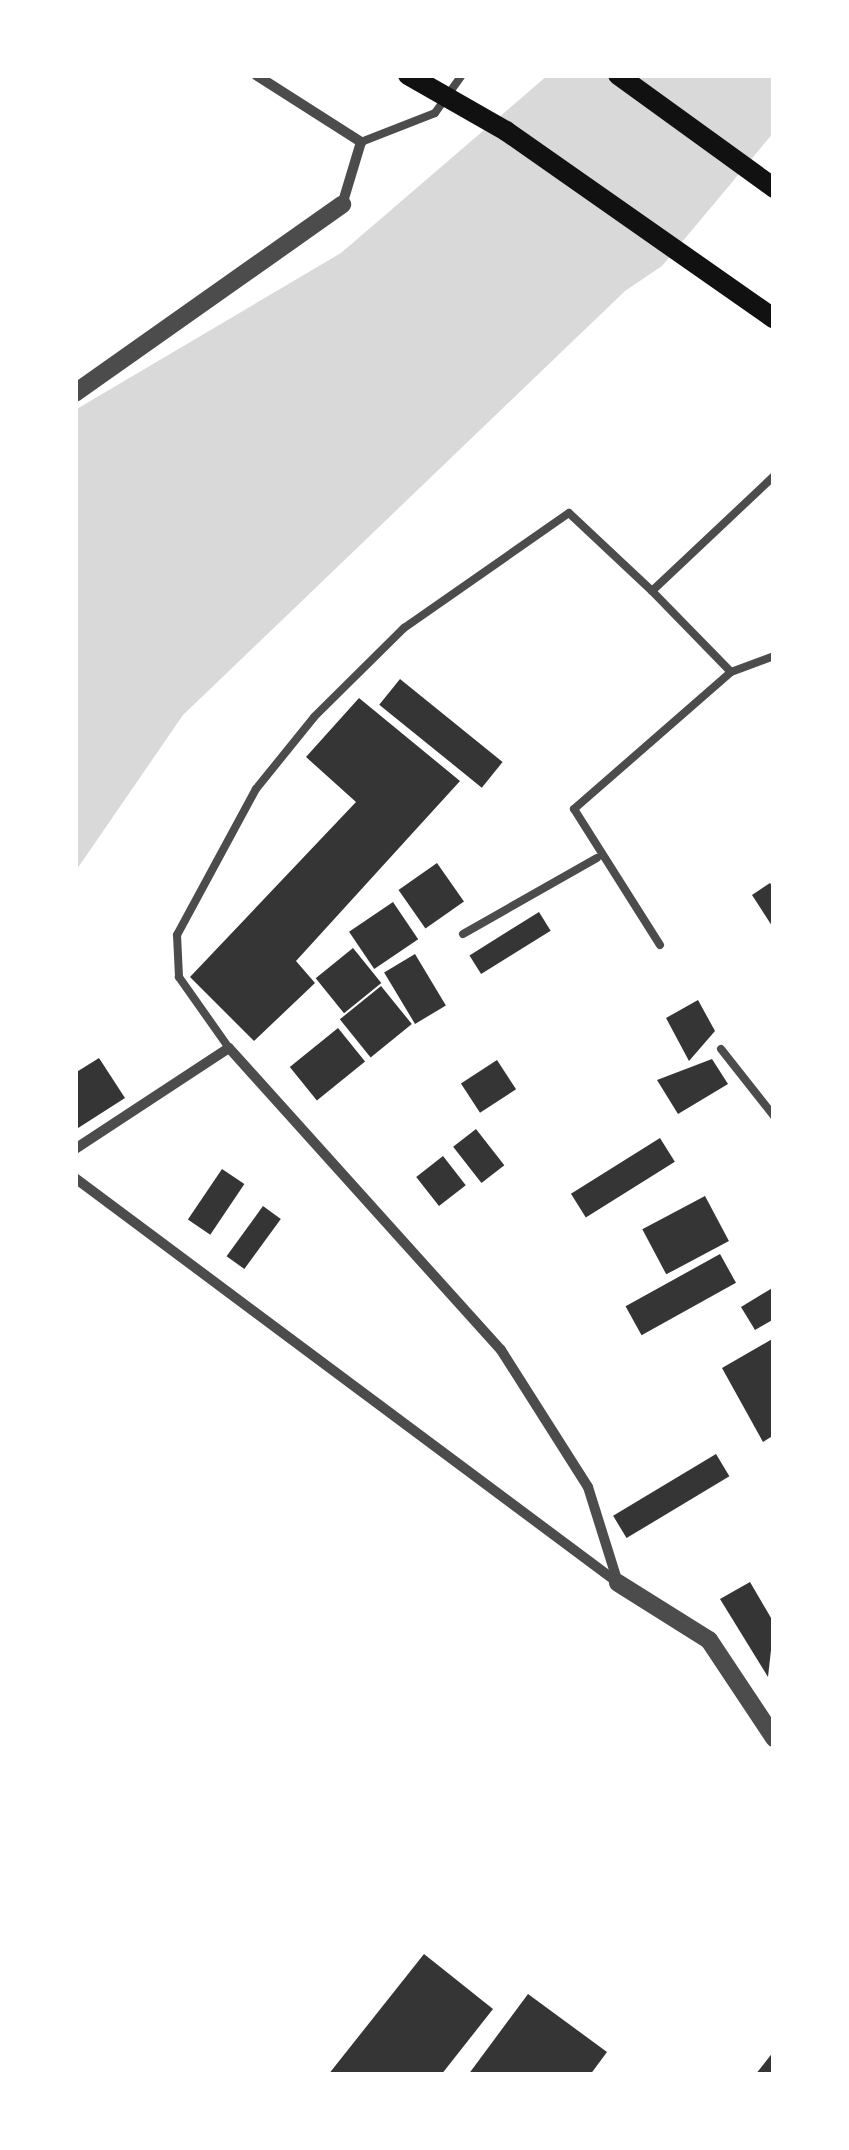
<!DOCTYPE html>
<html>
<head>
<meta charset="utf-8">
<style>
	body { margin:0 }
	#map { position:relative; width:849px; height:2150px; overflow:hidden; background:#fff; font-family:"Archivo Narrow",sans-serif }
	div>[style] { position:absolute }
	.water>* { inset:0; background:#d9d9d9 }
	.building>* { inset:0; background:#353535; transform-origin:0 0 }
	.service>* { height:8px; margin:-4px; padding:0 4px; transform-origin:4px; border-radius:4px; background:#4c4c4c }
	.minor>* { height:10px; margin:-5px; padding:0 5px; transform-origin:5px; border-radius:5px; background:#4c4c4c }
	.tertiary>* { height:18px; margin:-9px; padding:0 9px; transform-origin:9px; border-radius:9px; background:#4c4c4c }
	.secondary>* { height:20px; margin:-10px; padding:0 10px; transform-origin:10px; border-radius:10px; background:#111 }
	span { translate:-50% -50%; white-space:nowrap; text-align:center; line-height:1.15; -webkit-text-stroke:10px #fff; paint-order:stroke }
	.frame { position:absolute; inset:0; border:78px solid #fff; pointer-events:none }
</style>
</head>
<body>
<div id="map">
	<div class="water">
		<i style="clip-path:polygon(548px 75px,774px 75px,774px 132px,662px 266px,625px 291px,183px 715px,75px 872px,75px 410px,341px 253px)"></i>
	</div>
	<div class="building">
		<i style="left:400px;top:679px;width:132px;height:33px;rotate:39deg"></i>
		<i style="clip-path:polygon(359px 698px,460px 781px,296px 961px,315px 983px,254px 1041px,190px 977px,356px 802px,306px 757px)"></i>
		<i style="left:437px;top:863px;width:47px;height:47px;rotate:55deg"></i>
		<i style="clip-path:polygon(770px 883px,774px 889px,774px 929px,752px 895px)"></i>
		<i style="left:393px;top:902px;width:45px;height:53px;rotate:56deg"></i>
		<i style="left:539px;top:912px;width:22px;height:82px;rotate:58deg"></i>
		<i style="left:353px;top:948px;width:45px;height:48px;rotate:51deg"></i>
		<i style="left:415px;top:954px;width:60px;height:36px;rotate:59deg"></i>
		<i style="left:381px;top:986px;width:49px;height:53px;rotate:51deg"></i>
		<i style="clip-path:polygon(698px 1000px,715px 1031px,689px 1061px,666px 1018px)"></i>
		<i style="left:338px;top:1028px;width:43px;height:62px;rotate:51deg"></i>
		<i style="clip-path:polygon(99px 1058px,125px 1098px,75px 1130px,75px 1073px)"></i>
		<i style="clip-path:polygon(712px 1059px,728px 1084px,678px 1114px,657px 1080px)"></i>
		<i style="left:497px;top:1060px;width:35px;height:43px;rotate:57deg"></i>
		<i style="left:476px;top:1129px;width:46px;height:29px;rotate:52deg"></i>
		<i style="left:660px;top:1138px;width:28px;height:105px;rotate:58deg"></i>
		<i style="left:443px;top:1156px;width:37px;height:34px;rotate:52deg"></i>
		<i style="left:222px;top:1169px;width:27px;height:61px;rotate:34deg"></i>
		<i style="left:705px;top:1196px;width:51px;height:71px;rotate:62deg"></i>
		<i style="left:263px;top:1206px;width:22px;height:62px;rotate:36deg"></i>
		<i style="left:720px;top:1254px;width:33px;height:108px;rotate:61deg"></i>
		<i style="clip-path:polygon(774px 1287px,774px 1319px,755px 1330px,741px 1307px)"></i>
		<i style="clip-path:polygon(774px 1338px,774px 1435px,763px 1442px,722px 1368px)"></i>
		<i style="left:716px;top:1454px;width:26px;height:120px;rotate:59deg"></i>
		<i style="clip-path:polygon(750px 1582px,774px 1623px,768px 1677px,720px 1599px)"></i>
		<i style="clip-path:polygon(424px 1954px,493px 2009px,441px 2075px,328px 2075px)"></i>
		<i style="clip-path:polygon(528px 1994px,607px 2052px,590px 2075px,468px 2075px)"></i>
		<i style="clip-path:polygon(774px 2051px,774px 2075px,755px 2075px)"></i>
	</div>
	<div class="service">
		<i style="left:361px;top:142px;width:79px;rotate:-21.4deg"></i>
		<i style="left:435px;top:113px;width:47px;rotate:-54.6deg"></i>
		<i style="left:652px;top:591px;width:113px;rotate:45.7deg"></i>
		<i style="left:463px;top:934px;width:154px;rotate:-29.6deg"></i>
		<i style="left:660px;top:945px;width:161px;rotate:-122.3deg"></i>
		<i style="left:574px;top:809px;width:208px;rotate:-41.1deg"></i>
		<i style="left:731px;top:672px;width:46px;rotate:-20.4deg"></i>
		<i style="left:229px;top:1048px;width:87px;rotate:-125.2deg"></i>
		<i style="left:179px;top:977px;width:42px;rotate:-92.7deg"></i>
		<i style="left:177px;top:935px;width:166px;rotate:-61.6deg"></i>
		<i style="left:256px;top:789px;width:92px;rotate:-51.1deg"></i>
		<i style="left:314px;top:717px;width:127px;rotate:-44.7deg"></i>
		<i style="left:404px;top:628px;width:201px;rotate:-34.9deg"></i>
		<i style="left:569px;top:513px;width:114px;rotate:43.2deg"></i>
		<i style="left:652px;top:591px;width:168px;rotate:-43.3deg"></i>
		<i style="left:721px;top:1049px;width:85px;rotate:51.7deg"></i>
	</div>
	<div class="minor">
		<i style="left:256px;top:75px;width:125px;rotate:32.5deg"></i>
		<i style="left:361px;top:142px;width:66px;rotate:106.8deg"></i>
		<i style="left:75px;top:1149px;width:184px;rotate:-33.3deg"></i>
		<i style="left:229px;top:1048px;width:406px;rotate:48deg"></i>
		<i style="left:501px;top:1350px;width:162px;rotate:57.6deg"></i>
		<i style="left:588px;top:1487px;width:101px;rotate:72.6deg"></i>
		<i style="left:75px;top:1178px;width:676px;rotate:36.7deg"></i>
	</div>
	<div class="tertiary">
		<i style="left:75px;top:393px;width:327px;rotate:-35.2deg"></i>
		<i style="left:618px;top:1583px;width:107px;rotate:32.1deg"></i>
		<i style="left:709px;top:1640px;width:118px;rotate:56.4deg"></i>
	</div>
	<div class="secondary">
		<i style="left:408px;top:75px;width:113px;rotate:29.7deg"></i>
		<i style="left:506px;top:131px;width:327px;rotate:35deg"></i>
		<i style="left:618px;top:75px;width:193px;rotate:35.9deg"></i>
	</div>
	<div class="frame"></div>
</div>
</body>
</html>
